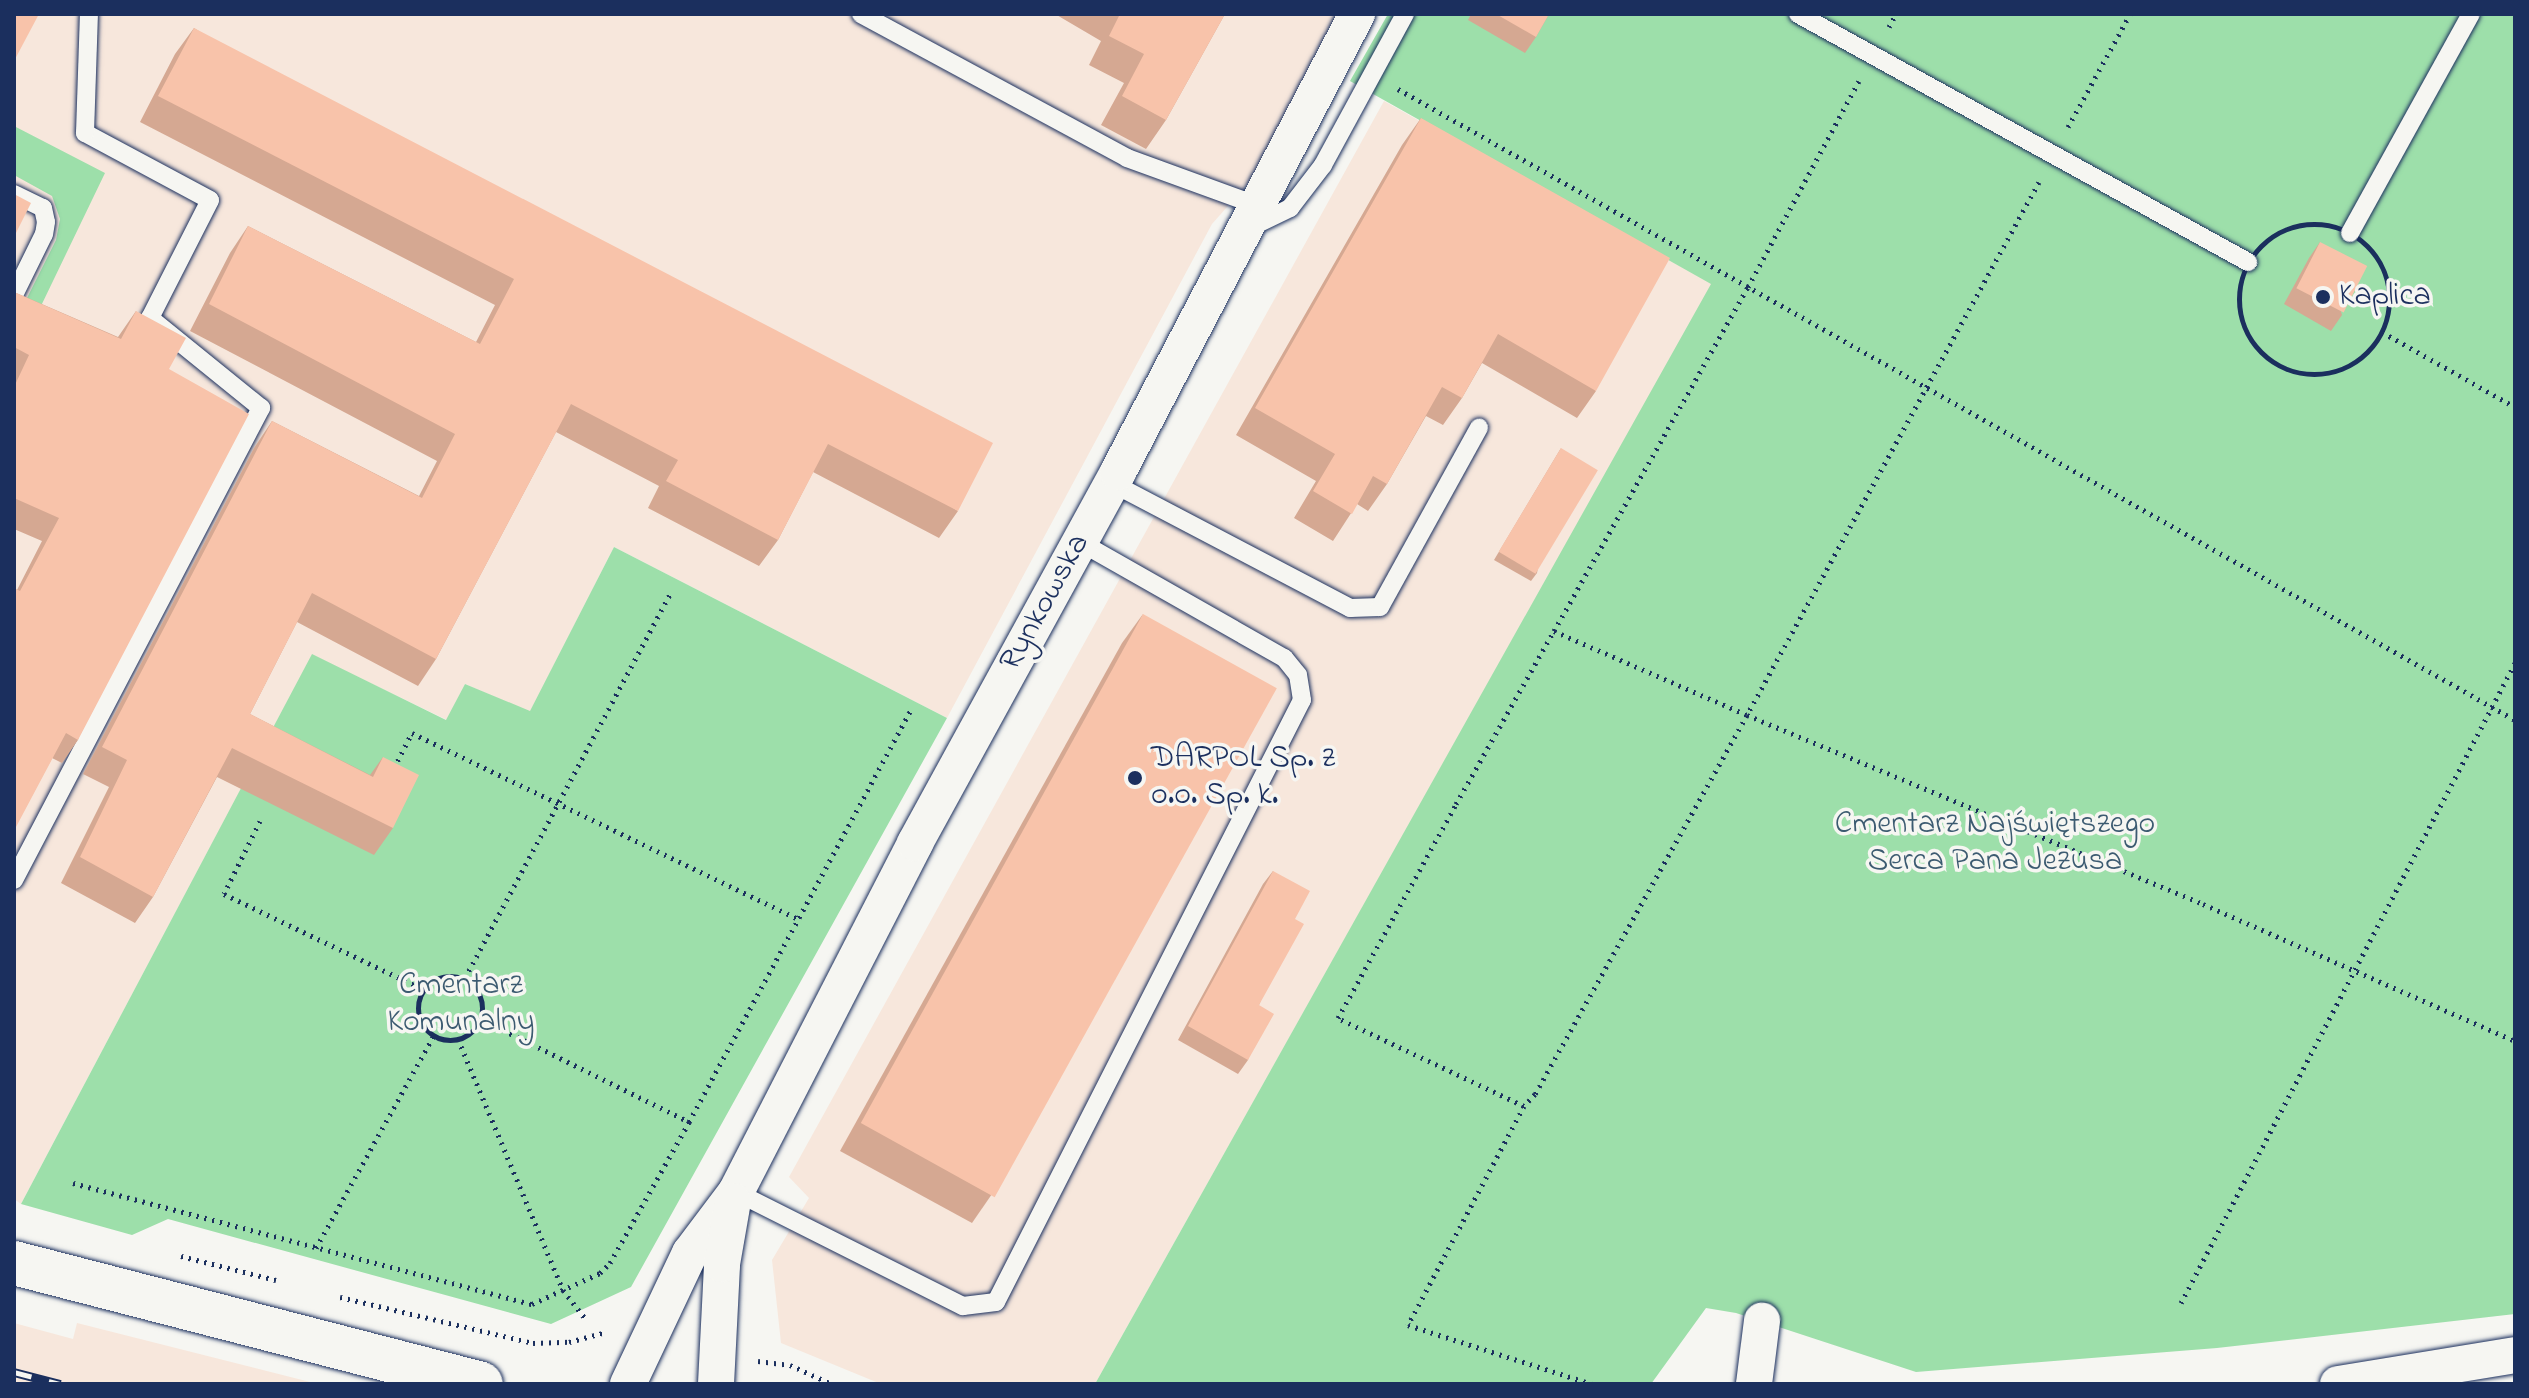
<!DOCTYPE html>
<html>
<head>
<meta charset="utf-8">
<style>
	body { margin:0 }
	#map { position:relative; width:2529px; height:1398px; overflow:hidden; background:#f6f6f2; font-family:"Indie Flower",sans-serif }
	div>[style] { position:absolute }
	.built>* { inset:0; background:#f7e7dc }
	.green>* { inset:0; background:#9ddfaa }
	.path>* { height:5px; margin-top:-2.5px; transform-origin:0; background:repeating-linear-gradient(90deg,#1b2f5e 0 2px,transparent 0 8px) }
	.path>.ring { margin:-2.5px; padding:0; box-sizing:content-box; background:none; border:5px solid #1b2f5e; border-radius:50% }
	.roads { filter:drop-shadow(0 0 2px #1b2f5e) drop-shadow(0 0 2px #1b2f5e) }
	.service>* { height:18px; margin:-9px; padding:0 9px; transform-origin:9px; border-radius:9px; background:#f6f6f2 }
	.minor>* { height:36px; margin:-18px; padding:0 18px; transform-origin:18px; border-radius:18px; background:#f6f6f2 }
	.primary>* { height:44px; margin:-22px; padding:0 22px; transform-origin:22px; border-radius:22px; background:#f6f6f2 }
	.rail>* { height:9px; margin-top:-4.5px; transform-origin:0; background:repeating-linear-gradient(90deg,#f6f6f2 0 18px,#1b2f5e 0 36px); box-sizing:border-box; border-block:2px solid #1b2f5e }
	.wall>* { inset:0; background:#d5a892 }
	.building>* { inset:0; background:#f8c3aa; transform-origin:0 0 }
	.dots>* { width:22px; height:22px; translate:-50% -50%; box-sizing:border-box; border:4px solid #f6f6f2; border-radius:50% }
	span { translate:-50% -50%; white-space:nowrap; text-align:center; line-height:1.15; -webkit-text-stroke:7px #f6f6f2; paint-order:stroke }
	.poi-label { font-size:32px; color:#1b2f5e }
	.left { translate:0 -50%; text-align:left }
	.street-label { font-size:32px; color:#1b2f5e }
	.park-label { font-size:32px; color:#3c5b71 }
	.frame { position:absolute; inset:0; border:16px solid #1b2f5e; pointer-events:none }
</style>
</head>
<body>
<div id="map">
	<div class="built">
		<i style="clip-path:polygon(14px 14px,1369px 14px,1328px 93px,1212px 224px,947px 718px,614px 547px,530px 712px,465px 684px,447px 720px,312px 655px,21px 1204px,14px 1199px)"></i>
		<i style="clip-path:polygon(1384px 101px,1712px 284px,1095px 1384px,881px 1384px,781px 1343px,772px 1260px,809px 1198px,789px 1177px)"></i>
		<i style="clip-path:polygon(14px 1323px,73px 1339px,77px 1323px,318px 1384px,14px 1384px)"></i>
	</div>
	<div class="green">
		<i style="clip-path:polygon(1388px 14px,2515px 14px,2515px 1314px,2217px 1348px,1916px 1372px,1736px 1313px,1706px 1308px,1651px 1384px,1095px 1384px,1711px 284px,1350px 81px)"></i>
		<i style="clip-path:polygon(14px 126px,105px 173px,14px 362px,14px 324px,56px 240px,60px 219px,52px 196px,14px 175px)"></i>
		<i style="clip-path:polygon(614px 547px,947px 718px,631px 1287px,551px 1324px,168px 1219px,132px 1235px,21px 1204px,312px 654px,446px 720px,465px 684px,530px 711px)"></i>
	</div>
	<div class="path">
		<i style="left:1889px;top:27px;width:15px;rotate:-62deg"></i>
		<i style="left:1398px;top:89px;width:1283px;rotate:29.46deg"></i>
		<i style="left:2068px;top:127px;width:129px;rotate:-61.2deg"></i>
		<i style="left:2039px;top:182px;width:608px;rotate:118.72deg"></i>
		<i style="left:1747px;top:715px;width:494px;rotate:22.5deg"></i>
		<i style="left:2203px;top:904px;width:341px;rotate:23.7deg"></i>
		<i class="ring" style="left:2239px;top:224px;width:145px;height:145px"></i>
		<i style="left:2382px;top:332px;width:153px;rotate:29.4deg"></i>
		<i style="left:1554px;top:631px;width:210px;rotate:23.5deg"></i>
		<i style="left:1747px;top:715px;width:434px;rotate:119.2deg"></i>
		<i style="left:1535px;top:1094px;width:16px;rotate:133deg"></i>
		<i style="left:1524px;top:1106px;width:206px;rotate:-154.7deg"></i>
		<i style="left:1338px;top:1018px;width:244px;rotate:-61.1deg"></i>
		<i style="left:1456px;top:804px;width:199px;rotate:-60.5deg"></i>
		<i style="left:1554px;top:631px;width:395px;rotate:-60.6deg"></i>
		<i style="left:1748px;top:287px;width:234px;rotate:-61.7deg"></i>
		<i style="left:394px;top:768px;width:39px;rotate:-63deg"></i>
		<i style="left:412px;top:733px;width:427px;rotate:25.7deg"></i>
		<i style="left:260px;top:821px;width:81px;rotate:116.3deg"></i>
		<i style="left:224px;top:894px;width:220px;rotate:25.6deg"></i>
		<i class="ring" style="left:418px;top:976px;width:59px;height:59px"></i>
		<i style="left:465px;top:978px;width:437px;rotate:-61.9deg"></i>
		<i style="left:481px;top:1019px;width:232px;rotate:26.3deg"></i>
		<i style="left:689px;top:1122px;width:468px;rotate:-61.7deg"></i>
		<i style="left:458px;top:1039px;width:272px;rotate:67.3deg"></i>
		<i style="left:563px;top:1290px;width:37px;rotate:52deg"></i>
		<i style="left:1524px;top:1106px;width:248px;rotate:117.9deg"></i>
		<i style="left:1408px;top:1325px;width:193px;rotate:17.8deg"></i>
		<i style="left:73px;top:1183px;width:475px;rotate:14.8deg"></i>
		<i style="left:532px;top:1304px;width:75px;rotate:-24.5deg"></i>
		<i style="left:600px;top:1273px;width:14px;rotate:-45deg"></i>
		<i style="left:610px;top:1263px;width:162px;rotate:-60.7deg"></i>
		<i style="left:316px;top:1248px;width:244px;rotate:-61deg"></i>
		<i style="left:181px;top:1256px;width:98px;rotate:14.2deg"></i>
		<i style="left:340px;top:1297px;width:198px;rotate:13.4deg"></i>
		<i style="left:533px;top:1343px;width:36px;rotate:-2deg"></i>
		<i style="left:569px;top:1342px;width:38px;rotate:-15deg"></i>
		<i style="left:2181px;top:1303px;width:722px;rotate:-62.44deg"></i>
		<i style="left:758px;top:1361px;width:32px;rotate:7deg"></i>
		<i style="left:790px;top:1365px;width:46px;rotate:24.3deg"></i>
	</div>
	<div class="roads">
		<div class="service">
			<i style="left:861px;top:14px;width:302px;rotate:28.4deg"></i>
			<i style="left:1127px;top:158px;width:137px;rotate:20deg"></i>
			<i style="left:1798px;top:14px;width:514px;rotate:28.86deg"></i>
			<i style="left:14px;top:194px;width:32px;rotate:26deg"></i>
			<i style="left:43px;top:208px;width:14px;rotate:78deg"></i>
			<i style="left:46px;top:222px;width:12px;rotate:99deg"></i>
			<i style="left:44px;top:234px;width:68px;rotate:116.2deg"></i>
			<i style="left:1249px;top:228px;width:46px;rotate:-26deg"></i>
			<i style="left:1290px;top:208px;width:54px;rotate:-52.5deg"></i>
			<i style="left:1323px;top:165px;width:172px;rotate:-61.5deg"></i>
			<i style="left:2350px;top:233px;width:250px;rotate:-61.1deg"></i>
			<i style="left:1112px;top:483px;width:269px;rotate:27.7deg"></i>
			<i style="left:1350px;top:608px;width:30px;rotate:-2deg"></i>
			<i style="left:1380px;top:607px;width:205px;rotate:-61.1deg"></i>
			<i style="left:14px;top:880px;width:533px;rotate:-62.38deg"></i>
			<i style="left:261px;top:408px;width:143px;rotate:-141deg"></i>
			<i style="left:150px;top:318px;width:132px;rotate:-63deg"></i>
			<i style="left:210px;top:200px;width:142px;rotate:-151.8deg"></i>
			<i style="left:85px;top:133px;width:119px;rotate:-88.1deg"></i>
			<i style="left:736px;top:1192px;width:254px;rotate:26.7deg"></i>
			<i style="left:963px;top:1306px;width:33px;rotate:-7deg"></i>
			<i style="left:996px;top:1302px;width:675px;rotate:-63.06deg"></i>
			<i style="left:1302px;top:700px;width:25px;rotate:-99deg"></i>
			<i style="left:1298px;top:675px;width:22px;rotate:-129deg"></i>
			<i style="left:1284px;top:658px;width:235px;rotate:-150.4deg"></i>
		</div>
		<div class="minor">
			<i style="left:628px;top:1384px;width:145px;rotate:-64.7deg"></i>
			<i style="left:690px;top:1253px;width:76px;rotate:-53deg"></i>
			<i style="left:736px;top:1192px;width:392px;rotate:-62.8deg"></i>
			<i style="left:915px;top:843px;width:423px;rotate:-61.3deg"></i>
			<i style="left:1118px;top:472px;width:517px;rotate:-62.44deg"></i>
			<i style="left:716px;top:1384px;width:120px;rotate:-87.1deg"></i>
			<i style="left:722px;top:1264px;width:64px;rotate:-80.1deg"></i>
			<i style="left:1754px;top:1384px;width:64px;rotate:-82.8deg"></i>
			<i style="left:2338px;top:1384px;width:179px;rotate:-9.3deg"></i>
		</div>
		<div class="primary">
			<i style="left:14px;top:1263px;width:482px;rotate:14.5deg"></i>
		</div>
	</div>
	<div class="rail">
		<i style="left:14px;top:1372px;width:48px;rotate:14.6deg"></i>
	</div>
	<div class="wall">
		<i style="clip-path:polygon(1055px 14px,1225px 14px,1166px 120px,1146px 149px,1101px 125px,1124px 83px,1089px 65px,1101px 41px)"></i>
		<i style="clip-path:polygon(1471px 14px,1549px 14px,1536px 37px,1525px 53px,1468px 20px)"></i>
		<i style="clip-path:polygon(194px 28px,958px 511px,939px 538px,813px 472px,778px 540px,759px 566px,648px 508px,659px 486px,556px 432px,436px 659px,418px 686px,297px 622px,250px 714px,370px 775px,383px 757px,393px 828px,374px 855px,217px 777px,153px 897px,135px 923px,61px 883px,109px 787px,83px 774px,254px 448px,272px 421px,419px 496px,437px 461px,190px 331px,230px 253px,248px 226px,476px 342px,495px 305px,140px 122px,175px 54px)"></i>
		<i style="clip-path:polygon(1421px 118px,1596px 391px,1577px 418px,1482px 363px,1462px 398px,1443px 425px,1426px 416px,1387px 484px,1368px 511px,1357px 504px,1333px 541px,1294px 518px,1316px 481px,1236px 435px,1402px 145px)"></i>
		<i style="clip-path:polygon(2320px 242px,2342px 315px,2331px 331px,2284px 304px,2309px 258px)"></i>
		<i style="clip-path:polygon(14px 292px,118px 337px,136px 311px,169px 369px,78px 740px,62px 763px,52px 758px,14px 829px,14px 588px,17px 590px,42px 541px,14px 529px)"></i>
		<i style="clip-path:polygon(1561px 448px,1537px 573px,1531px 581px,1494px 560px)"></i>
		<i style="clip-path:polygon(1143px 614px,992px 1194px,972px 1223px,840px 1151px,1122px 643px)"></i>
		<i style="clip-path:polygon(1273px 871px,1295px 919px,1259px 1005px,1248px 1060px,1238px 1074px,1178px 1040px,1263px 884px)"></i>
	</div>
	<div class="building">
		<i style="clip-path:polygon(14px 14px,39px 14px,14px 61px)"></i>
		<i style="clip-path:polygon(1120px 14px,1225px 14px,1166px 120px,1122px 96px,1144px 54px,1109px 36px)"></i>
		<i style="clip-path:polygon(1496px 14px,1549px 14px,1536px 37px)"></i>
		<i style="clip-path:polygon(194px 28px,993px 443px,958px 511px,828px 444px,778px 540px,666px 481px,678px 460px,571px 404px,436px 659px,312px 593px,250px 714px,373px 777px,383px 757px,419px 775px,393px 828px,232px 748px,153px 897px,80px 857px,127px 760px,102px 747px,272px 421px,422px 498px,455px 434px,209px 304px,248px 226px,480px 344px,514px 279px,158px 96px)"></i>
		<i style="clip-path:polygon(1421px 118px,1670px 258px,1596px 391px,1498px 334px,1462px 398px,1442px 387px,1387px 484px,1373px 476px,1352px 514px,1313px 491px,1335px 454px,1255px 408px)"></i>
		<i style="clip-path:polygon(14px 194px,31px 203px,14px 237px)"></i>
		<i style="left:2320px;top:242px;width:53px;height:52px;rotate:27deg"></i>
		<i style="clip-path:polygon(14px 292px,121px 339px,136px 311px,186px 338px,169px 369px,249px 414px,78px 740px,66px 733px,16px 827px,14px 826px,14px 588px,20px 591px,59px 518px,14px 498px,14px 387px,29px 355px,14px 347px)"></i>
		<i style="left:1561px;top:448px;width:43px;height:121px;rotate:31deg"></i>
		<i style="left:1143px;top:614px;width:153px;height:582px;rotate:29deg"></i>
		<i style="clip-path:polygon(1273px 871px,1310px 891px,1295px 919px,1304px 924px,1259px 1005px,1274px 1014px,1248px 1060px,1188px 1026px)"></i>
	</div>
	<div class="dots">
		<i style="left:2323px;top:297px;background:#1b2f5e"></i>
		<i style="left:1135px;top:778px;background:#1b2f5e"></i>
	</div>
	<div class="poi-label">
		<span class="left" style="left:2339px;top:297px">Kaplica</span>
		<span class="left" style="left:1151px;top:778px">DARPOL Sp. z<br>o.o. Sp. k.</span>
	</div>
	<div class="street-label">
		<span style="left:1046px;top:603px;rotate:-61deg">Rynkowska</span>
	</div>
	<div class="park-label">
		<span style="left:1995px;top:844px">Cmentarz Najświętszego<br>Serca Pana Jezusa</span>
		<span style="left:461px;top:1005px">Cmentarz<br>Komunalny</span>
	</div>
	<div class="frame"></div>
</div>
</body>
</html>
